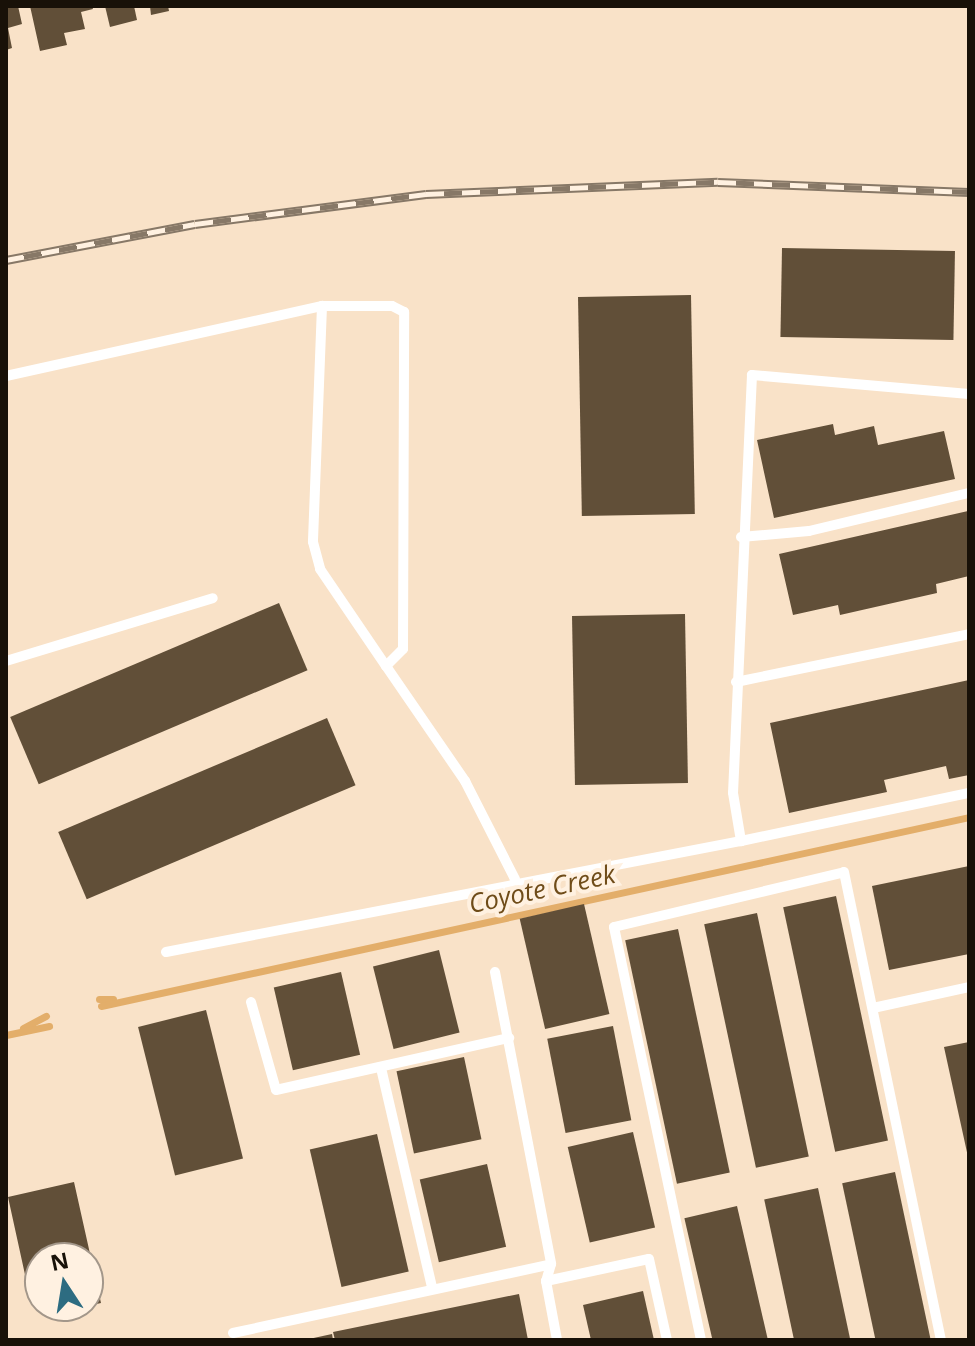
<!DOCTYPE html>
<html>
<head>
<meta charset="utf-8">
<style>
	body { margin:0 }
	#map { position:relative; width:975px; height:1346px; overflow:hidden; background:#f9e2c8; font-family:"Open Sans",sans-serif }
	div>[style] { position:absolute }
	.stream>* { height:7px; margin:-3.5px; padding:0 3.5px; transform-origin:3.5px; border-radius:3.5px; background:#e3ae6a }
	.building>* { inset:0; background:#614f38; transform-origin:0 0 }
	.lane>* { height:10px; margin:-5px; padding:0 5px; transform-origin:5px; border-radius:5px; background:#fff }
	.rail>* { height:9px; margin-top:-4.5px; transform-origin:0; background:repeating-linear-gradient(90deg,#fff1e1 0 18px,#877867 0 36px); box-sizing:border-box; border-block:2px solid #877867 }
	span { translate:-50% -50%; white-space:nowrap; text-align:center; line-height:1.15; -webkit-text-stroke:8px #fff1e1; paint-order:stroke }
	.water-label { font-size:26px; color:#6f4c19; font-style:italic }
	.frame { position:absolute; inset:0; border:8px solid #181108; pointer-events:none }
	.north { position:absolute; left:24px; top:1242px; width:80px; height:80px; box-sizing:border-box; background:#fff1e1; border:2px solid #a3978a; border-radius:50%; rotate:348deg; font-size:22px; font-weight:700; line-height:32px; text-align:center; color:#181108 }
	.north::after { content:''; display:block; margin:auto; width:28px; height:36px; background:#2d6c81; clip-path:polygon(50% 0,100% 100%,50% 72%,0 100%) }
</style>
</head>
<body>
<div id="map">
	<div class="stream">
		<i style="left:99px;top:999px;width:14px"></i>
		<i style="left:101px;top:1006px;width:888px;rotate:-12.28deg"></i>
		<i style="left:23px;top:1028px;width:26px;rotate:-28deg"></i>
		<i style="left:6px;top:1035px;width:44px;rotate:-11.8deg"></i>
	</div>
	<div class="building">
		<i style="clip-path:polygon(6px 6px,18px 6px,22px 24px,8px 28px,12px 48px,6px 50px)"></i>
		<i style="clip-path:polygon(30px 6px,92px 6px,93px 9px,81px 12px,85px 29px,64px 33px,67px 45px,40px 51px)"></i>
		<i style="clip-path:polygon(105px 6px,134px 6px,137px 20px,110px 27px)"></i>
		<i style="clip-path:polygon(150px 6px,168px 6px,169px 11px,151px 15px)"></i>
		<i style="left:782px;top:248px;width:173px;height:89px;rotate:1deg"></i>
		<i style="left:691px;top:295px;width:219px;height:113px;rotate:89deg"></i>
		<i style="clip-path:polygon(833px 424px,835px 435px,874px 426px,878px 445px,944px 431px,955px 479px,774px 518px,757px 440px)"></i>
		<i style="clip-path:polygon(968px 511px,969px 576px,936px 584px,937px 593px,840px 615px,838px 605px,793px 615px,779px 554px)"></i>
		<i style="left:279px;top:603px;width:73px;height:292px;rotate:67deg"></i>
		<i style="left:685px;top:614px;width:169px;height:113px;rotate:89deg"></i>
		<i style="clip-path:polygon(969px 680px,969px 775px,949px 779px,946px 766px,884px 780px,887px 792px,789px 813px,770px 723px)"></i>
		<i style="left:327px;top:718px;width:73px;height:292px;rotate:67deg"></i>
		<i style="clip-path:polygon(969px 866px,969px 954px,889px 970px,872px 886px)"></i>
		<i style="left:836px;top:896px;width:250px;height:54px;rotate:78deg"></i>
		<i style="left:584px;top:904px;width:113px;height:66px;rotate:77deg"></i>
		<i style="left:757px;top:913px;width:249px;height:54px;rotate:78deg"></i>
		<i style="left:678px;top:929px;width:249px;height:54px;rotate:78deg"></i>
		<i style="left:439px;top:950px;width:85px;height:68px;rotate:76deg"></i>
		<i style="left:341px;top:972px;width:85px;height:69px;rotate:77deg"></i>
		<i style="left:206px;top:1010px;width:153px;height:70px;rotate:76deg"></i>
		<i style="left:613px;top:1026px;width:96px;height:67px;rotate:79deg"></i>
		<i style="clip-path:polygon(969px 1042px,969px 1156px,968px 1157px,944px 1047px)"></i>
		<i style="left:464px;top:1057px;width:84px;height:69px;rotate:78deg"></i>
		<i style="left:633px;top:1132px;width:98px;height:67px;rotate:77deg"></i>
		<i style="left:377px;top:1134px;width:141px;height:69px;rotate:77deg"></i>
		<i style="left:487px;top:1164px;width:85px;height:69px;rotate:77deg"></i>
		<i style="left:895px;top:1172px;width:172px;height:54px;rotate:78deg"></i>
		<i style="clip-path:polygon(74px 1182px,101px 1303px,88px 1306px,88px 1258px,40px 1258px,40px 1300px,31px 1302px,8px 1197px)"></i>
		<i style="left:818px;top:1188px;width:155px;height:55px;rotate:78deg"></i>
		<i style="left:737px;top:1206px;width:137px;height:54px;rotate:77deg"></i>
		<i style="clip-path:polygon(643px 1291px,654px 1340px,591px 1340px,583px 1305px)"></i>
		<i style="clip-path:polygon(519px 1294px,528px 1340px,335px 1340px,333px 1332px)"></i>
		<i style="clip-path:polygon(55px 1306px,83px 1306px,84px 1307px,56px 1313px)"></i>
		<i style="clip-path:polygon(332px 1334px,333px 1340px,309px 1340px,309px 1339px)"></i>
	</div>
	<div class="lane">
		<i style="left:6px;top:376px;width:324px;rotate:-12.5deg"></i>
		<i style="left:969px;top:394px;width:218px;rotate:-175deg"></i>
		<i style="left:752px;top:375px;width:418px;rotate:92.6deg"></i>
		<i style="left:733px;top:793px;width:49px;rotate:80.5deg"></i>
		<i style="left:741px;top:841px;width:233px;rotate:-11.9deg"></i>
		<i style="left:741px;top:537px;width:68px;rotate:-5deg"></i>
		<i style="left:809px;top:531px;width:164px;rotate:-13.4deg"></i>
		<i style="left:6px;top:661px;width:216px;rotate:-16.9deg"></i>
		<i style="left:386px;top:666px;width:24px;rotate:-45deg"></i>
		<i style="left:403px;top:649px;width:337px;rotate:-89.8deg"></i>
		<i style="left:404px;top:312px;width:13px;rotate:-153deg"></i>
		<i style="left:392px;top:306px;width:70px;rotate:180deg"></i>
		<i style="left:322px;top:306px;width:236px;rotate:92.2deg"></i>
		<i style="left:313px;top:542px;width:28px;rotate:75deg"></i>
		<i style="left:320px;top:569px;width:117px;rotate:55.8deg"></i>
		<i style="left:386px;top:666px;width:140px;rotate:55.5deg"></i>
		<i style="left:465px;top:781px;width:110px;rotate:63deg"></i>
		<i style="left:736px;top:682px;width:238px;rotate:-11.6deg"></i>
		<i style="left:166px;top:952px;width:586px;rotate:-10.93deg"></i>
		<i style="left:495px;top:972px;width:297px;rotate:79.1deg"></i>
		<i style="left:551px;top:1264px;width:18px;rotate:106deg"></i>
		<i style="left:546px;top:1281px;width:60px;rotate:79.4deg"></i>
		<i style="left:251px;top:1002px;width:91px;rotate:74.1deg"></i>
		<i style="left:276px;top:1090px;width:239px;rotate:-12.6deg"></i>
		<i style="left:873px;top:1008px;width:98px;rotate:-12.3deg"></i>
		<i style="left:381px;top:1068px;width:226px;rotate:76.9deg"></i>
		<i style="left:546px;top:1281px;width:105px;rotate:-12.1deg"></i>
		<i style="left:649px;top:1259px;width:83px;rotate:77.5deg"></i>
		<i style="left:233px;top:1333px;width:325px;rotate:-12.2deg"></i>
		<i style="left:701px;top:1340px;width:422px;rotate:-101.9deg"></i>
		<i style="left:614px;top:927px;width:236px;rotate:-13.4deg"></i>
		<i style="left:844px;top:872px;width:478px;rotate:78.3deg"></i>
	</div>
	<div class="rail">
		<i style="left:6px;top:260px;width:192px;rotate:-10.8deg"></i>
		<i style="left:195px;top:224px;width:233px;rotate:-7.4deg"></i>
		<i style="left:426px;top:194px;width:292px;rotate:-2.4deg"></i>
		<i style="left:718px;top:182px;width:251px;rotate:2.3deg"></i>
	</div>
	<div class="water-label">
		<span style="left:542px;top:889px;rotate:-12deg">Coyote Creek</span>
	</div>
	<div class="frame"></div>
	<div class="north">N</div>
</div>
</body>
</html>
